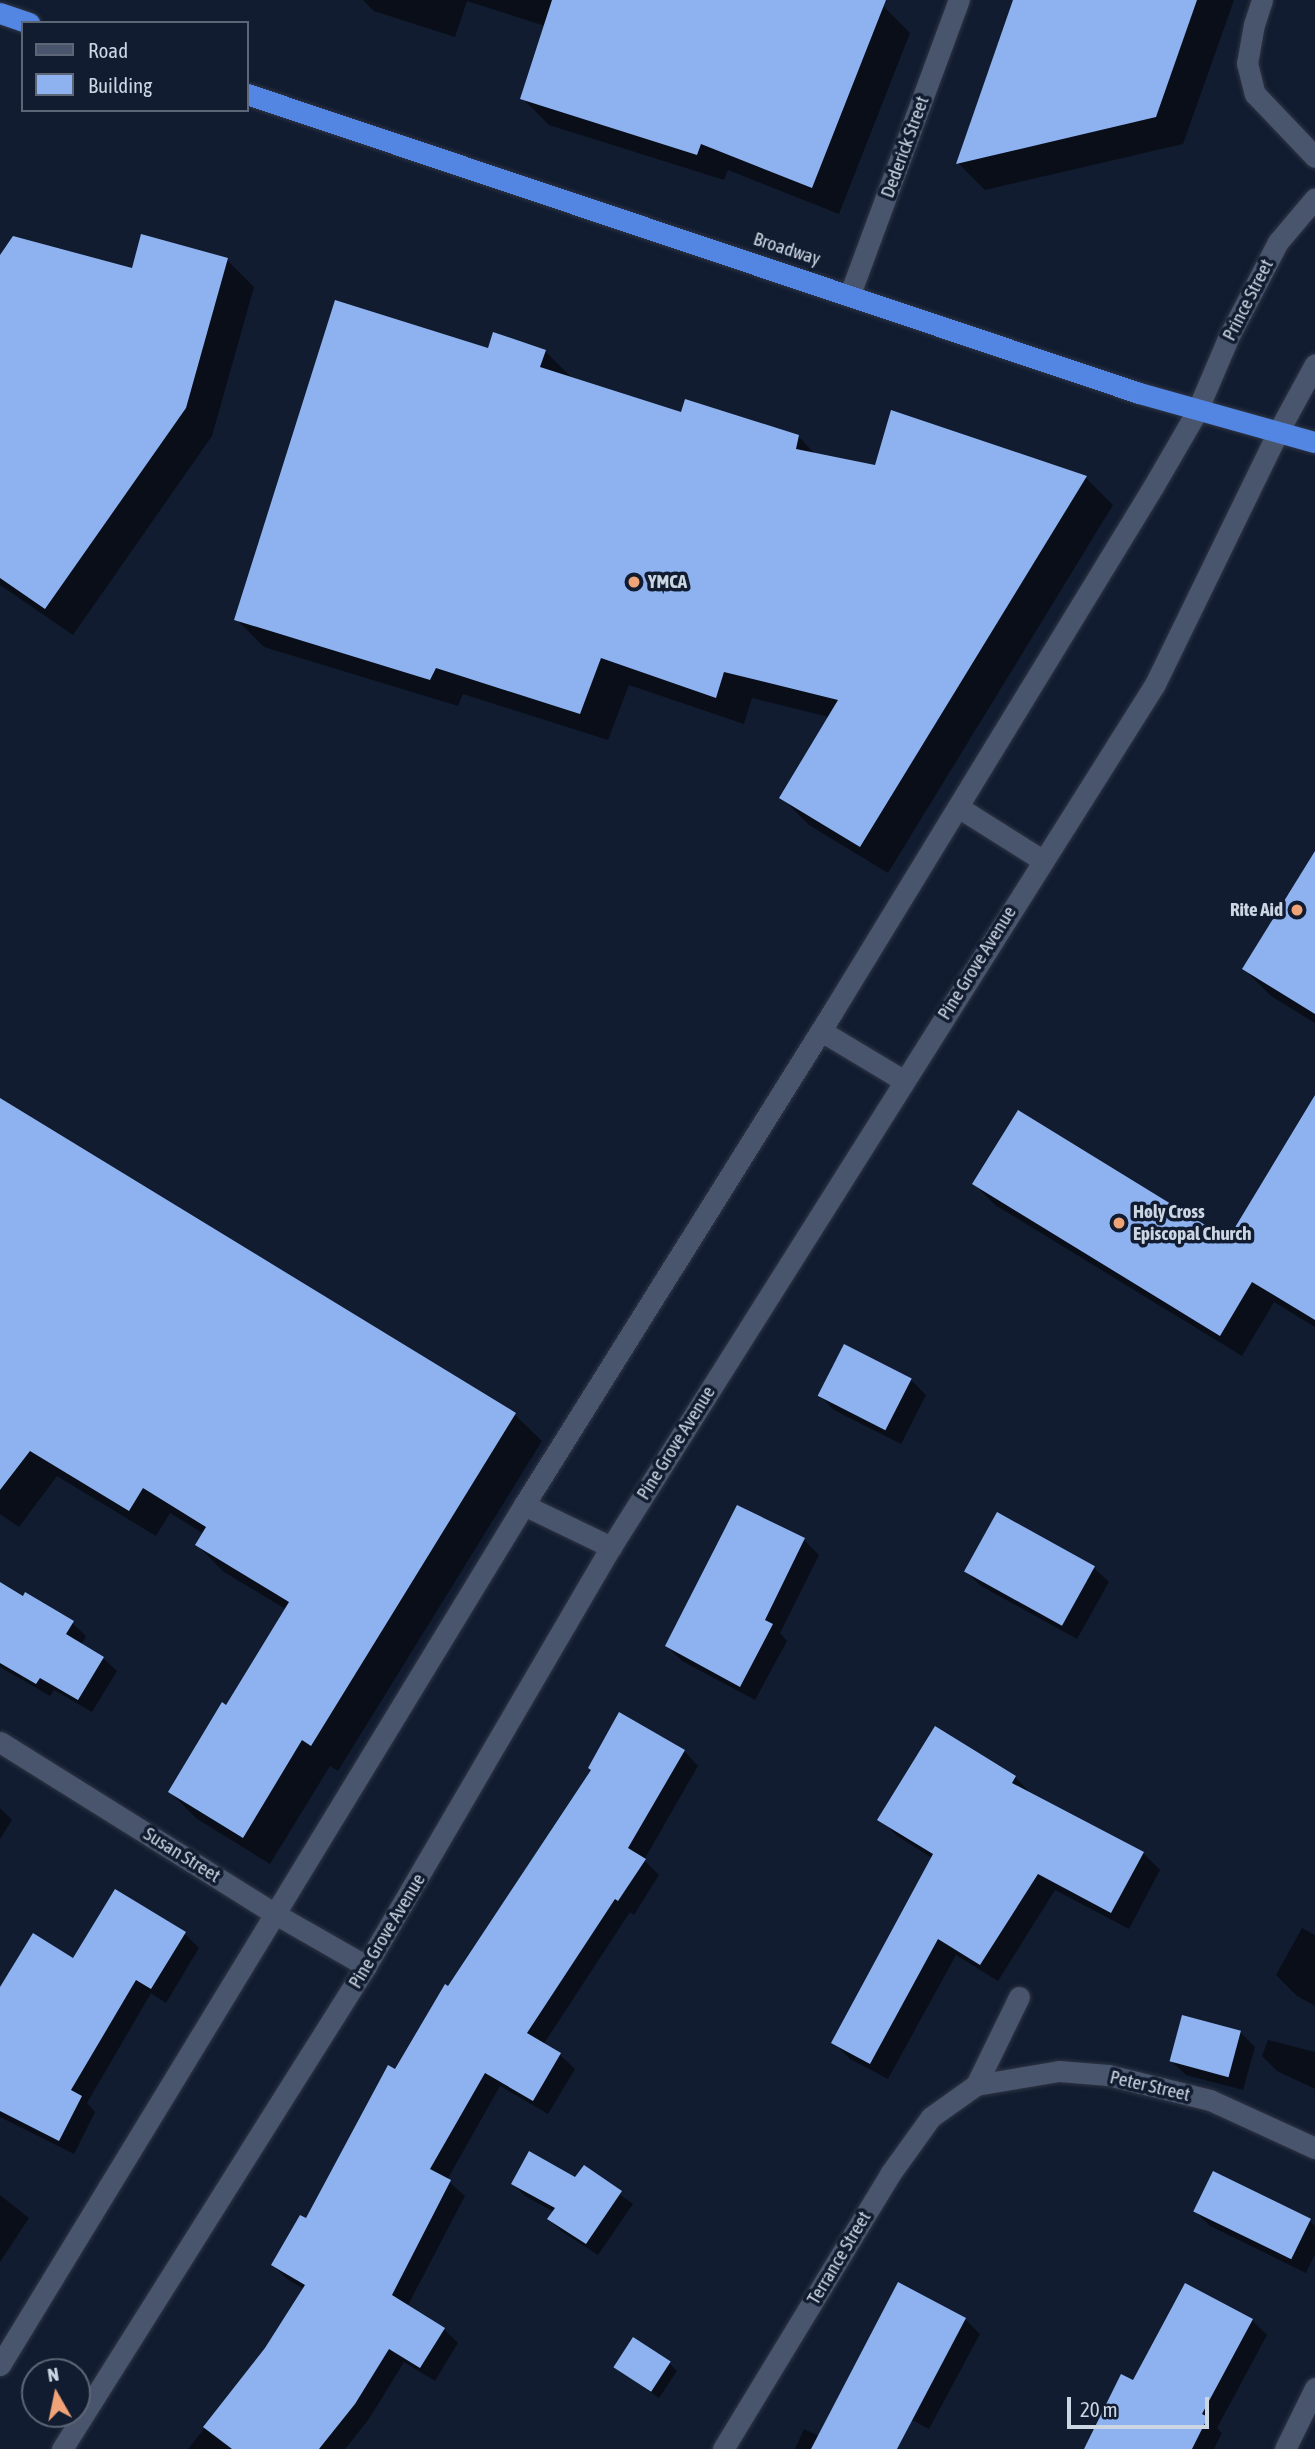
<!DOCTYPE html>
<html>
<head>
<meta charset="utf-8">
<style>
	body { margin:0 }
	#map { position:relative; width:1315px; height:2449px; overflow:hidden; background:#111c30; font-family:"Asap Condensed",sans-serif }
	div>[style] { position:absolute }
	.shadow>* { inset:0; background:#0007 }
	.building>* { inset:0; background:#8eb2f0; transform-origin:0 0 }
	.roads { filter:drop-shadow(0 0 2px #2e3444) drop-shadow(0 0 2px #2e3444) }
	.minor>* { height:21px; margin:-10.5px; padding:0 10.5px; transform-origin:10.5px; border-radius:10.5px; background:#48556c }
	.highway>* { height:21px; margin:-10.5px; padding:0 10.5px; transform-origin:10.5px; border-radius:10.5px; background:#5386e2 }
	.dots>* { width:19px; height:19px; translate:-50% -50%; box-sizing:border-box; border:4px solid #111c30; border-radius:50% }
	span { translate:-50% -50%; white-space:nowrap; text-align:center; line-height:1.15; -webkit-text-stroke:7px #111c30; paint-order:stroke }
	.street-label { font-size:19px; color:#ccd5e2 }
	.poi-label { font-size:19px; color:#ccd5e2; font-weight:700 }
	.left { translate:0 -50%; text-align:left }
	.right { translate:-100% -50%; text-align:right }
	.legend { position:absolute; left:21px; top:21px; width:228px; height:91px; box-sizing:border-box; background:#111c30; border:2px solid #5c6677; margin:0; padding:9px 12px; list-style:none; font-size:21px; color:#ccd5e2 }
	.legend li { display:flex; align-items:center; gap:14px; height:35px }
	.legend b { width:35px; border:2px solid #5c6677 }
	.north { position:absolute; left:21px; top:2358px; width:70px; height:70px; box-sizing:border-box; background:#111c30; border:2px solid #5c6677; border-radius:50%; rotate:351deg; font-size:19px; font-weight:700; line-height:28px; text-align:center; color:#ccd5e2 }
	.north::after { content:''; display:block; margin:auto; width:24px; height:32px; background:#efa376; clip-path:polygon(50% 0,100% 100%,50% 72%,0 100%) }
	.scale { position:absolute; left:1067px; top:2397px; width:142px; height:32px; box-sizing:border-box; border:4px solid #ccd5e2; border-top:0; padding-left:9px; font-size:21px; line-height:24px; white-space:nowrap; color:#ccd5e2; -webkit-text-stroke:5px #111c30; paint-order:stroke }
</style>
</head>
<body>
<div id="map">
	<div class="shadow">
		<i style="clip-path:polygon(363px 0,867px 0,883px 6px,910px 33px,839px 214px,728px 170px,724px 180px,549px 125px,522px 98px,545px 26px,467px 1px,455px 37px,374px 11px)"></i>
		<i style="clip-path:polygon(1015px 0,1234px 0,1183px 144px,985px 190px,958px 163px)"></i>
		<i style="clip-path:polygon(0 258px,133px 271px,227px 260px,254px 287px,212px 436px,73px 635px,0 585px)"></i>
		<i style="clip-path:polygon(489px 350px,545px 351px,572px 378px,683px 414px,798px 436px,816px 455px,876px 467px,1086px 478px,1113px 505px,888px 873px,809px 825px,781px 797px,829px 717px,752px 698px,744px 724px,629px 685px,608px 740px,463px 694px,458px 706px,264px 647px,236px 619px)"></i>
		<i style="clip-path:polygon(1315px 854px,1315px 1023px,1271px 996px,1244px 969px)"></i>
		<i style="clip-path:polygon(6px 1104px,515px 1415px,542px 1441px,338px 1771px,330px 1766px,270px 1864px,197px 1819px,170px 1792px,287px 1610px,224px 1572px,197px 1545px,204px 1534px,170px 1513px,156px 1536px,57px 1476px,19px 1527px,0 1514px,0 1114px)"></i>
		<i style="clip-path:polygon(1315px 1114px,1315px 1327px,1274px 1302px,1242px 1356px,995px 1205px,974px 1184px,1229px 1242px)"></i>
		<i style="clip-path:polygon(911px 1380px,926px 1395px,901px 1444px,834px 1410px,819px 1395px)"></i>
		<i style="clip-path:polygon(738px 1507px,804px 1540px,819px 1555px,780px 1633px,787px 1641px,755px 1700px,682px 1661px,667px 1646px)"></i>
		<i style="clip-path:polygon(998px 1514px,1094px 1568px,1109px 1582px,1077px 1639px,981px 1586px,966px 1572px)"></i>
		<i style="clip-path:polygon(0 1582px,72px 1623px,86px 1636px,81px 1645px,103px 1658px,117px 1671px,92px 1712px,54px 1690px,50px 1696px,0 1667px)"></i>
		<i style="clip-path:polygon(684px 1751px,698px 1766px,644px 1860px,659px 1875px,634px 1915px,630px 1912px,543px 2045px,560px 2055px,575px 2069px,548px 2114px,500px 2086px,447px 2180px,465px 2196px,407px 2307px,444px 2329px,458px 2343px,435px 2381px,404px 2362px,369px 2419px,345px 2449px,188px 2449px,267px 2349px,304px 2289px,287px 2279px,273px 2265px,306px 2220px,449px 1988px)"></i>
		<i style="clip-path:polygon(1015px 1777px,1033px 1796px,1143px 1853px,1160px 1870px,1129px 1929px,1055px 1890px,998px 1981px,956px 1955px,888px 2079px,850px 2059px,833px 2042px,932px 1858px,897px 1836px,880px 1819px)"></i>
		<i style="clip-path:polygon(0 1808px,12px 1820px,0 1839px)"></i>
		<i style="clip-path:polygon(1302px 1928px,1315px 1935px,1315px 2006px,1297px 1996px,1276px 1975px)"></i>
		<i style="clip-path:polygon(184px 1933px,199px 1948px,166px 2003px,151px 1993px,87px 2103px,95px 2112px,74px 2154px,0 2117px,0 1990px)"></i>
		<i style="clip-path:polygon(1240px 2032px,1255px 2047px,1243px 2090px,1186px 2075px,1171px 2061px)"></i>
		<i style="clip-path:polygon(1268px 2040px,1315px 2052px,1315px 2089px,1277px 2071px,1262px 2056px)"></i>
		<i style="clip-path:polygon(584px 2168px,633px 2204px,598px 2255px,561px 2231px,549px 2219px,554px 2212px,525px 2196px,513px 2184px,576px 2180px)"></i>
		<i style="clip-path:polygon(0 2195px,29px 2218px,0 2262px)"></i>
		<i style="clip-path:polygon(1195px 2211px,1310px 2221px,1315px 2226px,1315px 2254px,1306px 2273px,1210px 2226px)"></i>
		<i style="clip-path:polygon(965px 2319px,980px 2334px,929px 2429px,899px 2413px,881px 2449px,795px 2449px,804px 2429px,819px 2436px)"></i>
		<i style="clip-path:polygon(1252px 2320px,1267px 2335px,1217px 2428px,1222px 2433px,1214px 2449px,1086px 2449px,1134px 2382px)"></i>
		<i style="clip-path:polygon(670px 2364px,677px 2371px,659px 2398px,615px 2367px)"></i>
	</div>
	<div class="building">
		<i style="clip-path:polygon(552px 0,886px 0,812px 188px,701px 144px,697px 155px,520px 99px)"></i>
		<i style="clip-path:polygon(1013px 0,1197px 0,1156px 117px,956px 164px)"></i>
		<i style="clip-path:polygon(141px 234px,228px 258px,186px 408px,45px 609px,0 578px,0 255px,13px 236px,132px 268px)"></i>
		<i style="clip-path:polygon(335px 300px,488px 348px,493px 332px,546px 350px,540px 367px,681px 412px,685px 399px,799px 435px,796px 449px,875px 465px,891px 410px,1087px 476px,860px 847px,779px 798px,838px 700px,724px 672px,716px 698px,601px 658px,580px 714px,436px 668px,430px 680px,234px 620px)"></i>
		<i style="clip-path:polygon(1315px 851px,1315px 1014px,1242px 969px)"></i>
		<i style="clip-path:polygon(1315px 1095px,1315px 1320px,1252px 1282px,1220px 1336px,972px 1184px,1018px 1110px,1228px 1239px)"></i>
		<i style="clip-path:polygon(0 1098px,516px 1413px,311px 1746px,302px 1740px,243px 1838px,168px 1792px,222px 1702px,226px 1705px,289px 1602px,195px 1545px,206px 1527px,143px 1488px,129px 1511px,30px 1451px,0 1490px)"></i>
		<i style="left:844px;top:1344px;width:76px;height:58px;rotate:27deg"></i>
		<i style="clip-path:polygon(737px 1505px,805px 1538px,765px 1620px,773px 1624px,740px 1687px,665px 1646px)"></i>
		<i style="left:997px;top:1512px;width:112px;height:68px;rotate:29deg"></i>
		<i style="clip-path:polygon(0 1582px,23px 1596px,25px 1592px,74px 1621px,66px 1634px,104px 1657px,78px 1700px,40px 1678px,36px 1684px,0 1663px)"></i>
		<i style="clip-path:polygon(619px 1712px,685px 1750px,628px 1848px,646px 1859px,618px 1901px,615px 1899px,527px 2033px,561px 2053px,533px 2101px,485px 2073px,430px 2169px,451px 2180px,392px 2295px,445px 2328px,420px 2368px,389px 2349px,355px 2404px,319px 2449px,232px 2449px,203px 2427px,265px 2348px,305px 2285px,271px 2265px,300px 2215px,306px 2218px,388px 2065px,395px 2069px,445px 1984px,448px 1986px,591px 1770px,588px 1768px)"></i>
		<i style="clip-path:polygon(935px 1726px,1016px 1776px,1012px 1783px,1144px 1852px,1111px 1913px,1038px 1874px,980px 1965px,938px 1939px,870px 2064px,831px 2043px,933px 1854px,877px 1820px)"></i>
		<i style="clip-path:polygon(115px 1889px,186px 1932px,151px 1989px,136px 1980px,71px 2090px,82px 2096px,59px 2141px,0 2111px,0 1987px,33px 1933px,73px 1958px)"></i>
		<i style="left:1182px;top:2015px;width:61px;height:48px;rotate:15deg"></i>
		<i style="clip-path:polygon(529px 2151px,575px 2177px,584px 2165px,622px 2191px,586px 2244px,547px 2219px,555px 2208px,511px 2184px)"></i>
		<i style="left:1213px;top:2171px;width:109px;height:45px;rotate:26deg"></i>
		<i style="clip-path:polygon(898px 2282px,966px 2318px,897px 2449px,811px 2449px)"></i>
		<i style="clip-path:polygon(1185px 2283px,1253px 2319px,1202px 2414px,1208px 2417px,1192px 2449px,1084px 2449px,1121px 2374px,1133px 2380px)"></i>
		<i style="left:633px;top:2337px;width:45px;height:36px;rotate:33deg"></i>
	</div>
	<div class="roads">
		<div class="minor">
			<i style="left:1262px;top:0;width:25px;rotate:108deg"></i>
			<i style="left:1254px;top:24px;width:40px;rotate:100deg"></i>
			<i style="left:1247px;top:63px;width:32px;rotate:76deg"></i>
			<i style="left:1255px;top:94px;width:87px;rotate:46.4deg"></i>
			<i style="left:850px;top:294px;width:314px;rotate:-69.7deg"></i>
			<i style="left:958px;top:807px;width:99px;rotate:32.2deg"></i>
			<i style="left:821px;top:1031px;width:96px;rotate:30.9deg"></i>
			<i style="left:524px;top:1505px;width:97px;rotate:25.8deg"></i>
			<i style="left:0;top:1742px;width:327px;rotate:32deg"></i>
			<i style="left:277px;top:1915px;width:103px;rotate:29.8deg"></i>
			<i style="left:976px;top:2085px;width:98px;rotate:-64deg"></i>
			<i style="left:0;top:2365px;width:1007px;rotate:-58.65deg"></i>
			<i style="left:524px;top:1505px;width:583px;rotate:-57.97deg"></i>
			<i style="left:833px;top:1011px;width:614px;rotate:-58.59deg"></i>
			<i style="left:1153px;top:487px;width:88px;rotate:-59.9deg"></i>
			<i style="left:1197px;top:411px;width:82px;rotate:-66.9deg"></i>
			<i style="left:1229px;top:336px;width:106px;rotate:-62.5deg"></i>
			<i style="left:1278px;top:242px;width:57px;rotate:-49.9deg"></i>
			<i style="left:62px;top:2449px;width:571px;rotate:-57.81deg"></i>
			<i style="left:366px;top:1966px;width:485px;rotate:-59.7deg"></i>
			<i style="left:611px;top:1547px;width:1020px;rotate:-57.77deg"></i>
			<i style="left:1155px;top:684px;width:280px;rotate:-64deg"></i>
			<i style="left:1278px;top:432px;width:77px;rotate:-61.4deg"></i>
			<i style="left:723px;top:2449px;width:322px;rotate:-58.7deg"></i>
			<i style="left:890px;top:2174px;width:70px;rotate:-54.3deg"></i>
			<i style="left:931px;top:2117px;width:55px;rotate:-35.4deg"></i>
			<i style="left:976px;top:2085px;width:84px;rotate:-9.6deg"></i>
			<i style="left:1059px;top:2071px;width:49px;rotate:4.7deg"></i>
			<i style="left:1108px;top:2075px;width:105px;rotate:13.8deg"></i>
			<i style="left:1210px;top:2100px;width:115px;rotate:24.6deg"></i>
			<i style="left:1285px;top:2449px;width:68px;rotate:-63.8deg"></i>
		</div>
		<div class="highway">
			<i style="left:0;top:13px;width:31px;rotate:19deg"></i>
			<i style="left:247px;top:94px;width:941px;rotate:18.53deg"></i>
			<i style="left:1139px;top:393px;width:183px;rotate:15.6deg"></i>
		</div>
	</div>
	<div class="dots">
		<i style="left:634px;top:582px;background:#efa376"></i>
		<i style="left:1297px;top:910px;background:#efa376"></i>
		<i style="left:1119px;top:1223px;background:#efa376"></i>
	</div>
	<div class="street-label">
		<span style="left:905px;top:147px;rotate:-70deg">Dederick Street</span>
		<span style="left:787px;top:249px;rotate:18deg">Broadway</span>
		<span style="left:1248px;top:300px;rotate:-63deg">Prince Street</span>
		<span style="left:977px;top:963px;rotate:-58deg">Pine Grove Avenue</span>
		<span style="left:676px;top:1443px;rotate:-58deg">Pine Grove Avenue</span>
		<span style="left:182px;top:1855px;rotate:32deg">Susan Street</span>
		<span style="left:387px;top:1931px;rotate:-59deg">Pine Grove Avenue</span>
		<span style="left:1150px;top:2086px;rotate:13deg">Peter Street</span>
		<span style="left:839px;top:2258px;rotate:-59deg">Terrance Street</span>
	</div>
	<div class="poi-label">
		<span class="left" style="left:648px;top:582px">YMCA</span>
		<span class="right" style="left:1283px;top:910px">Rite Aid</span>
		<span class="left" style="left:1133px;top:1223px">Holy Cross<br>Episcopal Church</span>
	</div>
	<ul class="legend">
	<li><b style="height:9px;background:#48556c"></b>Road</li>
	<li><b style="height:19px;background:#8eb2f0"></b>Building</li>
	</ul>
	<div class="north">N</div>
	<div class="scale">20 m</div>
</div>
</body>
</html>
